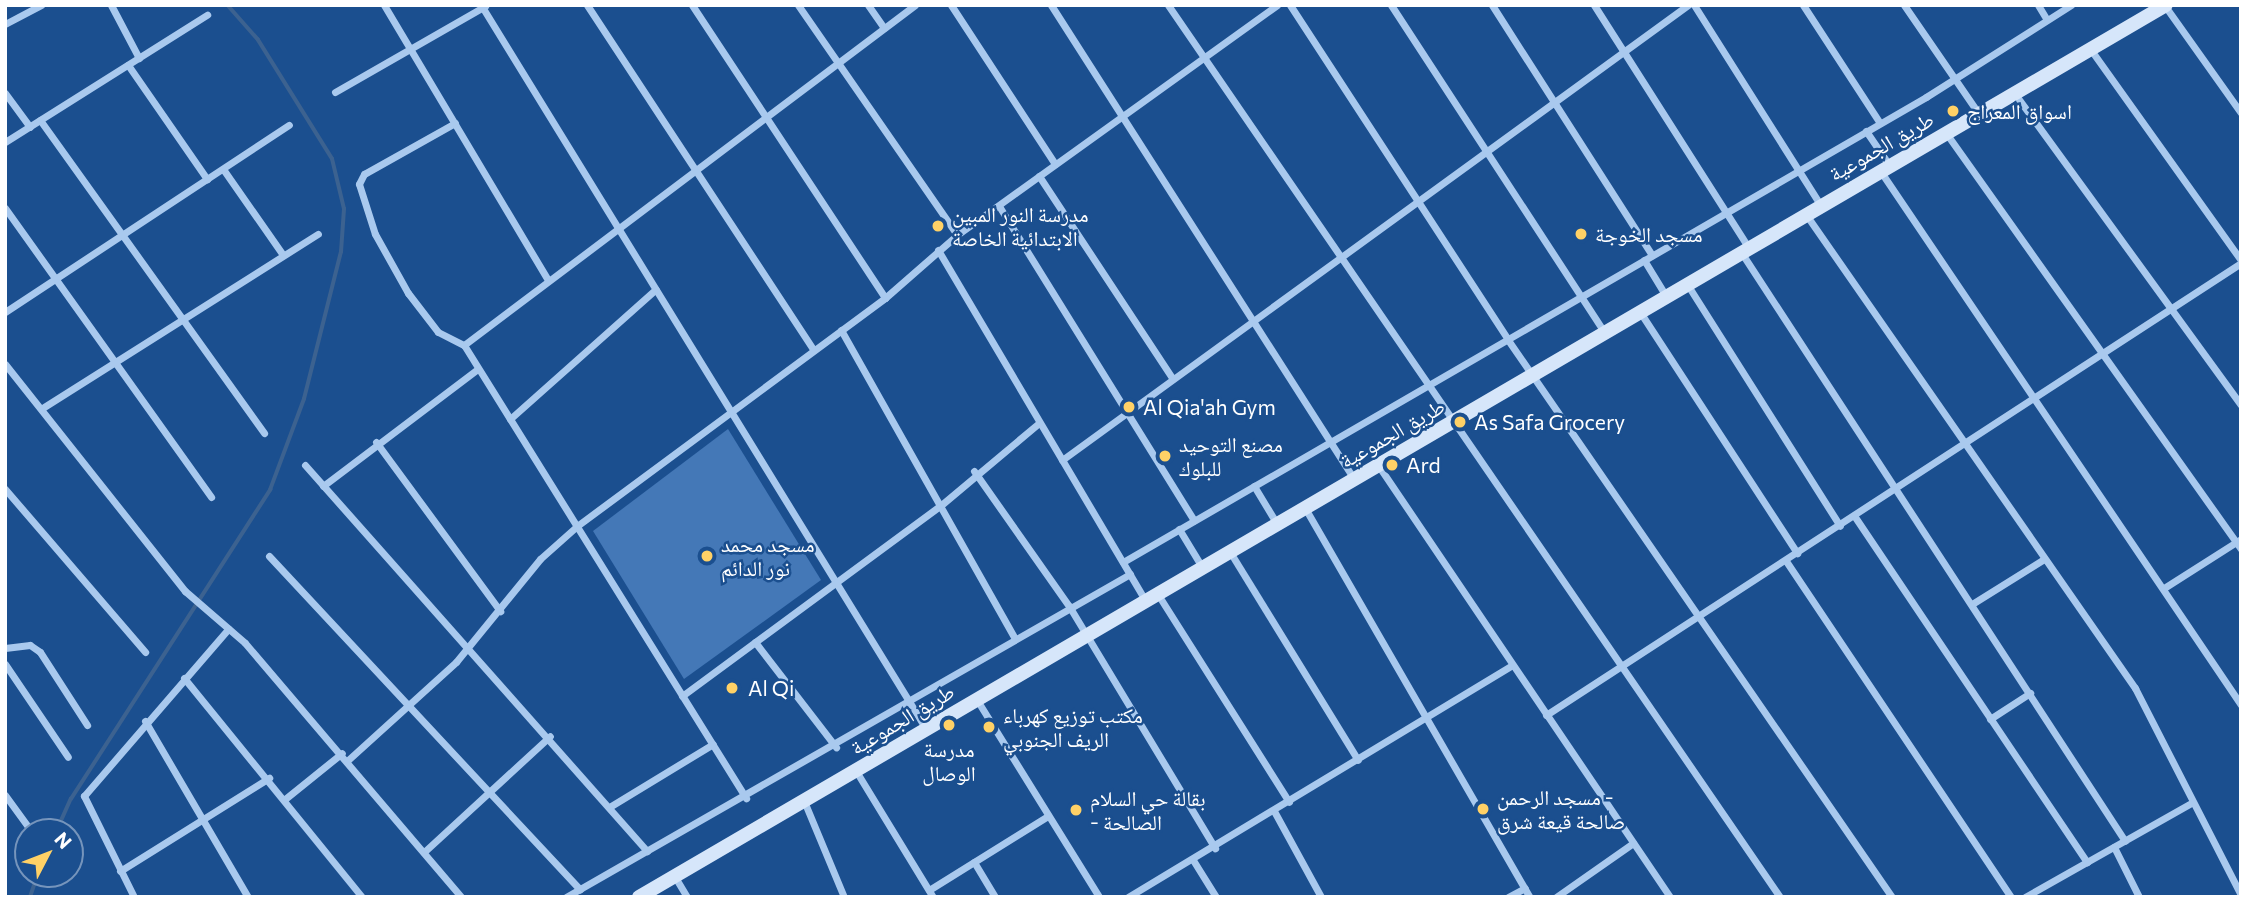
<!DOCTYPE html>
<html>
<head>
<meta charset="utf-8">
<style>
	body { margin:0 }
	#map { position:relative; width:2246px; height:902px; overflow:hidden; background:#1b4f8f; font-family:Commissioner,"Noto Naskh Arabic",sans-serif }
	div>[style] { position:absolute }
	.stream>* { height:3.5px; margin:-1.75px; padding:0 1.75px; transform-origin:1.75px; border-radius:1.75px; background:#3c6290 }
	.building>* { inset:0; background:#4478b7 }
	.minor>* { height:7px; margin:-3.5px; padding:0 3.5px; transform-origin:3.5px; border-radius:3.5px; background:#a9c9ee }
	.secondary>* { height:14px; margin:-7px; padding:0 7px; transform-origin:7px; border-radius:7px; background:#d6e6fa }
	.dots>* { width:19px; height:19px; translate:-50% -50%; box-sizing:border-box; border:4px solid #1b4f8f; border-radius:50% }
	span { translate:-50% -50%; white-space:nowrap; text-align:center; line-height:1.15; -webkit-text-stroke:5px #1b4f8f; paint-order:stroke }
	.poi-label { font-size:21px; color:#fff }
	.left { translate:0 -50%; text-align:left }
	.street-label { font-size:21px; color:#fff }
	.frame { position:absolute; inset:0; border:7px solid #fff; pointer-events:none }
	.north { position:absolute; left:14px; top:818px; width:70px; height:70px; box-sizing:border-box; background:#1b4f8f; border:2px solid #7695bc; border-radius:50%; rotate:48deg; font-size:19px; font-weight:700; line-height:28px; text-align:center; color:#fff }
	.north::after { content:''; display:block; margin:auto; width:24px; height:32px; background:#ffd166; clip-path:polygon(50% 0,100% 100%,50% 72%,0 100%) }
</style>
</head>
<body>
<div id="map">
	<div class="stream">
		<i style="left:56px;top:832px;width:36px;rotate:-66deg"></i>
		<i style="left:71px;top:799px;width:368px;rotate:-57.2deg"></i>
		<i style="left:270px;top:490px;width:97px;rotate:-69.5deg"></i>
		<i style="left:304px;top:399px;width:152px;rotate:-75.9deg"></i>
		<i style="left:341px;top:252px;width:43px;rotate:-86deg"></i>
		<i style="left:344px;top:209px;width:51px;rotate:-103.5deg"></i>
		<i style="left:332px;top:159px;width:140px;rotate:-121.9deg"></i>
		<i style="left:258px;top:40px;width:47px;rotate:-131.5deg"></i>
		<i style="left:30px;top:897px;width:24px;rotate:-71deg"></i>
	</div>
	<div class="building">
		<i style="clip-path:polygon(728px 429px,821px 580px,684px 679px,593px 531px)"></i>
	</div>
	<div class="minor">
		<i style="left:111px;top:5px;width:60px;rotate:62.2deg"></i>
		<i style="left:384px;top:5px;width:318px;rotate:59.2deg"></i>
		<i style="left:481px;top:5px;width:850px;rotate:58.42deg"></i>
		<i style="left:587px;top:5px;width:412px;rotate:56.7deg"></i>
		<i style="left:692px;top:5px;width:351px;rotate:56.6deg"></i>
		<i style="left:798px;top:5px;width:280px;rotate:55.3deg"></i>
		<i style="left:868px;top:5px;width:28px;rotate:55deg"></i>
		<i style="left:951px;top:5px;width:190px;rotate:56.8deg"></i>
		<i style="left:1051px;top:5px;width:563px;rotate:57.41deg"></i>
		<i style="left:1168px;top:5px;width:1082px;rotate:55.55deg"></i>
		<i style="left:1290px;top:5px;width:400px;rotate:56.9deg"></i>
		<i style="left:1508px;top:340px;width:677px;rotate:55.42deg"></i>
		<i style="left:1391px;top:5px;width:392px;rotate:56.9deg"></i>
		<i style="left:1492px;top:5px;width:297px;rotate:57.4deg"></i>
		<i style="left:1594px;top:5px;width:287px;rotate:57.5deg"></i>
		<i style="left:1694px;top:5px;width:238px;rotate:57.7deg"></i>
		<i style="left:1803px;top:5px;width:141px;rotate:56.9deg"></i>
		<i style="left:1904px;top:5px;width:132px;rotate:55.5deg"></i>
		<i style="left:2038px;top:5px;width:17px;rotate:59deg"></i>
		<i style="left:2165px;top:6px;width:131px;rotate:54.6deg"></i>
		<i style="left:5px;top:24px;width:41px;rotate:-27.8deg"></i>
		<i style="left:2091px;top:50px;width:258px;rotate:54.5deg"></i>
		<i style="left:128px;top:65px;width:139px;rotate:55.3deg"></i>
		<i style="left:335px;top:92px;width:173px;rotate:-29.8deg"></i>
		<i style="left:5px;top:93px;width:42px;rotate:53.7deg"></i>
		<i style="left:2015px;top:94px;width:384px;rotate:54deg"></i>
		<i style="left:40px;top:120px;width:385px;rotate:54.4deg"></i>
		<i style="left:455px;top:123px;width:104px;rotate:150.7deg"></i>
		<i style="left:364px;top:174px;width:11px;rotate:117deg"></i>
		<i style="left:359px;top:184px;width:52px;rotate:72.3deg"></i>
		<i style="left:375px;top:234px;width:68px;rotate:60.8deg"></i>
		<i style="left:408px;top:293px;width:49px;rotate:52.4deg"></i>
		<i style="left:438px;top:332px;width:29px;rotate:27deg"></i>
		<i style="left:1866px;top:131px;width:42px;rotate:55.6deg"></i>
		<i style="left:1946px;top:133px;width:510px;rotate:54.66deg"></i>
		<i style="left:5px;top:142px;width:239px;rotate:-32.2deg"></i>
		<i style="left:223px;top:169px;width:105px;rotate:55.1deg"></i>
		<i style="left:1881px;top:172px;width:643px;rotate:55.96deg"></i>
		<i style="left:1039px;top:176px;width:243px;rotate:56.6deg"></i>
		<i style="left:999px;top:206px;width:370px;rotate:58.2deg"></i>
		<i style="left:5px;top:208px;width:355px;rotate:54.5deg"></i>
		<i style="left:1807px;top:216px;width:575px;rotate:55.2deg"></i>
		<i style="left:2135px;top:688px;width:233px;rotate:62.9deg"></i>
		<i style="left:938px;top:250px;width:407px;rotate:59.4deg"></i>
		<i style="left:1741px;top:252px;width:703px;rotate:56.9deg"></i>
		<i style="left:1644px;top:260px;width:42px;rotate:58.6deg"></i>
		<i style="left:1687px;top:284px;width:286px;rotate:57.7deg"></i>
		<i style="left:5px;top:312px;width:340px;rotate:-33.4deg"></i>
		<i style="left:1640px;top:312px;width:288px;rotate:56.9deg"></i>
		<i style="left:841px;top:330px;width:355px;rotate:60.6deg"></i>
		<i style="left:464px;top:345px;width:565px;rotate:-37.01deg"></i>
		<i style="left:464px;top:345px;width:534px;rotate:58.1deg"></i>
		<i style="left:5px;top:364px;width:290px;rotate:51.6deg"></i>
		<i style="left:185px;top:591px;width:79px;rotate:40.9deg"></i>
		<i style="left:245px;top:643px;width:333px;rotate:49.6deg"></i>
		<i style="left:44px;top:407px;width:324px;rotate:-32.3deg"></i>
		<i style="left:510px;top:419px;width:195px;rotate:-41.7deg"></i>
		<i style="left:376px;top:442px;width:210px;rotate:53.7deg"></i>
		<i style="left:1062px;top:460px;width:774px;rotate:-36.01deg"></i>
		<i style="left:305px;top:465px;width:516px;rotate:48.46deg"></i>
		<i style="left:1378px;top:465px;width:521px;rotate:55.94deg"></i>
		<i style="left:974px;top:471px;width:165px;rotate:54.9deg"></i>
		<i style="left:1069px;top:606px;width:283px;rotate:58.9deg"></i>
		<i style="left:323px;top:486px;width:191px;rotate:-37.1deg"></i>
		<i style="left:1254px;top:486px;width:44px;rotate:58.8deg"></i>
		<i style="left:5px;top:489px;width:215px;rotate:49.3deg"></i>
		<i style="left:1305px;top:508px;width:449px;rotate:60deg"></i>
		<i style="left:1855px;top:517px;width:416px;rotate:56.1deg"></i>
		<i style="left:1179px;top:529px;width:44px;rotate:58.8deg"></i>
		<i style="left:1230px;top:552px;width:244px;rotate:58.4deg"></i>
		<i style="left:269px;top:556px;width:456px;rotate:47deg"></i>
		<i style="left:1786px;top:561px;width:404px;rotate:56.2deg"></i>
		<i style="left:1123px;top:562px;width:928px;rotate:-30.07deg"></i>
		<i style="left:1926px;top:97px;width:172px;rotate:-32.4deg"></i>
		<i style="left:2164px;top:588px;width:91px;rotate:-32.5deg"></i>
		<i style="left:1157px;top:593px;width:247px;rotate:57.7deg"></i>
		<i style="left:1972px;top:604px;width:85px;rotate:-32deg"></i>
		<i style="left:755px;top:642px;width:133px;rotate:52.4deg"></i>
		<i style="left:5px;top:648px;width:25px;rotate:-7deg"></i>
		<i style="left:30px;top:645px;width:12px;rotate:35deg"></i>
		<i style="left:40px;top:652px;width:87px;rotate:57.2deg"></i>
		<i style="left:5px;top:664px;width:112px;rotate:55.9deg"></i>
		<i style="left:184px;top:678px;width:282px;rotate:50.9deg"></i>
		<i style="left:682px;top:696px;width:320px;rotate:-36.4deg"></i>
		<i style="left:940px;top:506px;width:129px;rotate:-40deg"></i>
		<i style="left:977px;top:700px;width:232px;rotate:58.2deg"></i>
		<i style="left:1546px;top:715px;width:829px;rotate:-33.04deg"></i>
		<i style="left:1990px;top:719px;width:48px;rotate:-33deg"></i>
		<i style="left:145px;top:721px;width:204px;rotate:59.7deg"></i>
		<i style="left:348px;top:760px;width:146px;rotate:-42.2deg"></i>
		<i style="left:456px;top:662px;width:133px;rotate:-50.8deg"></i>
		<i style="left:540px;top:559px;width:50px;rotate:-41.7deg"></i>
		<i style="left:577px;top:526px;width:383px;rotate:-36.5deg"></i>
		<i style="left:885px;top:298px;width:96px;rotate:-41.2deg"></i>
		<i style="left:957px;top:235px;width:394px;rotate:-35.7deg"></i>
		<i style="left:856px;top:771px;width:148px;rotate:58.6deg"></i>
		<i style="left:5px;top:795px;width:39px;rotate:54deg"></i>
		<i style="left:285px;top:799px;width:73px;rotate:-38.9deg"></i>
		<i style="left:804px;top:801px;width:104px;rotate:67.4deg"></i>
		<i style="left:611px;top:806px;width:119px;rotate:-31.3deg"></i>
		<i style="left:1274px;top:811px;width:98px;rotate:61.3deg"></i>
		<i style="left:2114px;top:847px;width:56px;rotate:63.4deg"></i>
		<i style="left:424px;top:852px;width:171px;rotate:-42.6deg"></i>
		<i style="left:1193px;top:860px;width:44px;rotate:58.1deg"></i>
		<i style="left:974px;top:862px;width:41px;rotate:59deg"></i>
		<i style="left:120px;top:871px;width:176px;rotate:-32deg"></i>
		<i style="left:675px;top:877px;width:23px;rotate:59deg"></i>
		<i style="left:929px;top:890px;width:140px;rotate:-31.9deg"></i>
		<i style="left:134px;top:897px;width:113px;rotate:-116.3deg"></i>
		<i style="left:84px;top:796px;width:221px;rotate:-49.2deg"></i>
		<i style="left:566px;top:897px;width:650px;rotate:-29.8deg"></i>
		<i style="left:1128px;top:897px;width:447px;rotate:-31.1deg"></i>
		<i style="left:1508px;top:897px;width:19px;rotate:-28deg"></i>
		<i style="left:1556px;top:897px;width:94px;rotate:-35deg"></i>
		<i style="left:2025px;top:897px;width:191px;rotate:-29.5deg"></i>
	</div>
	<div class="secondary">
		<i style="left:639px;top:897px;width:1768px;rotate:-30.29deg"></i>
	</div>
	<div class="dots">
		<i style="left:1953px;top:111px;background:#ffd166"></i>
		<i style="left:938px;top:226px;background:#ffd166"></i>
		<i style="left:1581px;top:234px;background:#ffd166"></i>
		<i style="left:1129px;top:407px;background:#ffd166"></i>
		<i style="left:1460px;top:422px;background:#ffd166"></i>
		<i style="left:1165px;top:456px;background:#ffd166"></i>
		<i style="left:1392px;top:465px;background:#ffd166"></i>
		<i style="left:707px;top:556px;background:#ffd166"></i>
		<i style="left:732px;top:688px;background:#ffd166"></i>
		<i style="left:949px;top:725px;background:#ffd166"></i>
		<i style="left:989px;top:727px;background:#ffd166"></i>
		<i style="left:1483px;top:809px;background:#ffd166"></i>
		<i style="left:1076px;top:810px;background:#ffd166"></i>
	</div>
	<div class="poi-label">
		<span class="left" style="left:1967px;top:111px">اسواق المعراج</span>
		<span class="left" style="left:952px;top:226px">مدرسة النور المبين<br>الابتدائية الخاصة</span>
		<span class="left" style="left:1595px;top:234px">مسجد الخوجة</span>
		<span class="left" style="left:1143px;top:407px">Al Qia'ah Gym</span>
		<span class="left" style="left:1474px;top:422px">As Safa Grocery</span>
		<span class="left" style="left:1179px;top:456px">مصنع التوحيد<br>للبلوك</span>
		<span class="left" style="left:1406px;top:465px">Ard</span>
		<span class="left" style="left:721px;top:556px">مسجد محمد<br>نور الدائم</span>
		<span class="left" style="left:748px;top:688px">Al Qi</span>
		<span class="left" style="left:1003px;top:727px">مكتب توزيع كهرباء<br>الريف الجنوبي</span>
		<span style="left:949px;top:761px">مدرسة<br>الوصال</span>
		<span class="left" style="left:1497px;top:809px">مسجد الرحمن -<br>صالحة قيعة شرق</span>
		<span class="left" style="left:1090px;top:810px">بقالة حي السلام<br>- الصالحة</span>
	</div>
	<div class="street-label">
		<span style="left:1881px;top:146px;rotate:-30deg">طريق الجموعية</span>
		<span style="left:1392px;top:433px;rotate:-30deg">طريق الجموعية</span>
		<span style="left:902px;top:719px;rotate:-31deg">طريق الجموعية</span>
	</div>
	<div class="frame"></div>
	<div class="north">N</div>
</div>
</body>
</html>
